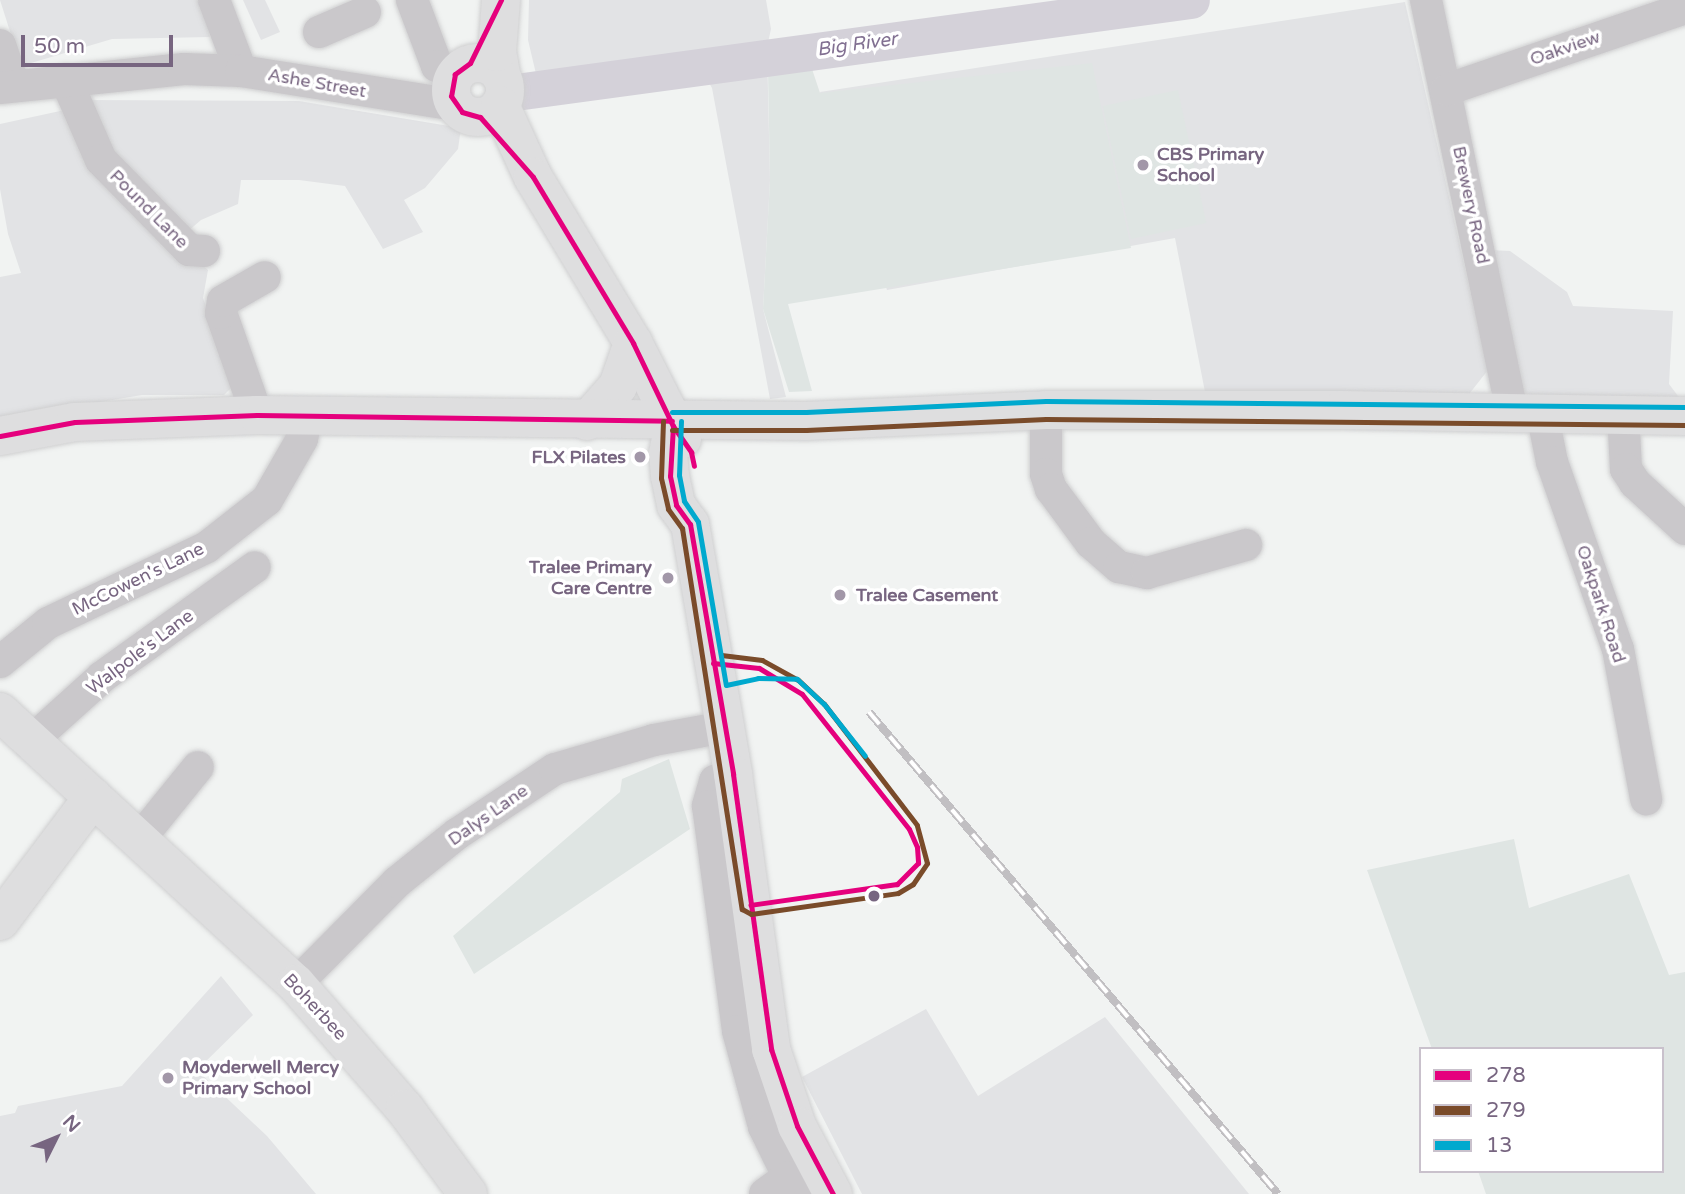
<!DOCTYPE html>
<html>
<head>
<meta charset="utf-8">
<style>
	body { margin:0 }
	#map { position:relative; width:1685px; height:1194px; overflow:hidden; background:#f1f3f2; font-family:"Varela Round",sans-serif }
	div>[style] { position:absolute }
	.built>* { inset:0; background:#e2e3e5 }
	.green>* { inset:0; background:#dfe5e3; transform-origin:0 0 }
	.river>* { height:37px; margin:-18.5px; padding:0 18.5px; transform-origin:18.5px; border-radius:18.5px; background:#d4d1d9 }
	.roads { filter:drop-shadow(0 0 2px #cfcfd0) drop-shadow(0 0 2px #cfcfd0) }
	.minor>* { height:32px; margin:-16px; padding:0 16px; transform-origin:16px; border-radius:16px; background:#cac8cb }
	.major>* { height:38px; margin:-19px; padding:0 19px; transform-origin:19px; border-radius:19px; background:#dededf }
	.major>.ring { margin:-19px; padding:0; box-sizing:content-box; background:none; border:38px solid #dededf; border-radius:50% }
	.rail>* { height:8px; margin-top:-4px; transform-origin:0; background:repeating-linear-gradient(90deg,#fff 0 16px,#c1bfc2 0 32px); box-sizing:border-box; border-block:2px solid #c1bfc2 }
	.bus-1>* { height:5px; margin:-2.5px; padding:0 2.5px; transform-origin:2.5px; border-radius:2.5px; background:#e5007d }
	.bus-2>* { height:5px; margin:-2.5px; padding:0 2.5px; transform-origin:2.5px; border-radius:2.5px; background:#7a4b2a }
	.bus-3>* { height:5px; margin:-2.5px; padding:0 2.5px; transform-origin:2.5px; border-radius:2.5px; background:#00a9ce }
	.dots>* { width:19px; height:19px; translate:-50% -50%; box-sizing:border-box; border:4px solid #fff; border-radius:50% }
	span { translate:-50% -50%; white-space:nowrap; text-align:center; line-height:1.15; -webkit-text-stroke:7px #fff; paint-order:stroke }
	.street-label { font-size:18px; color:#776580 }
	.poi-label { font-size:18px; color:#776580; font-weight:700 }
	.left { translate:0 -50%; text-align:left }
	.right { translate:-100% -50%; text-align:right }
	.water-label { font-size:19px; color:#816f91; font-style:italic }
	.legend { position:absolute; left:1419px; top:1047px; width:245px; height:126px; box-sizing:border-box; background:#fff; border:2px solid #c9c1cc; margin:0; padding:9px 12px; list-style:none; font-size:21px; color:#776580 }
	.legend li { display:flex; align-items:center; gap:14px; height:35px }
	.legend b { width:35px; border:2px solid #c9c1cc }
	.north { position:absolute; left:21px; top:1103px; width:70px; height:70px; -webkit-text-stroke:5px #fff; paint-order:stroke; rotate:47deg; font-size:19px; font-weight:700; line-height:28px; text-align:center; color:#776580 }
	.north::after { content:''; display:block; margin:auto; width:24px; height:32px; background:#776580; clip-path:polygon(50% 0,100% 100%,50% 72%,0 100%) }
	.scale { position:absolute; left:21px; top:35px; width:152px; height:32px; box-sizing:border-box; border:4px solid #776580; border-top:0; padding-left:9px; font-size:21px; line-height:24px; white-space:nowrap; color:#776580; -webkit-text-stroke:5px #fff; paint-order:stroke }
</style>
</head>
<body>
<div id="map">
	<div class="built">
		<i style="clip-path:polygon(0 0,201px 0,210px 37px,112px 39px,21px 66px)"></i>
		<i style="clip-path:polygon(243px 0,265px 0,280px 32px,261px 40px)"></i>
		<i style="clip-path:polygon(529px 0,766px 0,771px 29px,767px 47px,770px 180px,763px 309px,786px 397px,770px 399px,712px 88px,700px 67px,688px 55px,537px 78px,528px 40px)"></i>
		<i style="clip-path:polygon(1405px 2px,1488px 370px,1466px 398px,1206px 397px,1175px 238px,887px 290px,820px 92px)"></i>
		<i style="clip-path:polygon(80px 100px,299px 101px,461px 128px,458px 149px,425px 188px,404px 200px,423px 232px,383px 249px,345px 186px,299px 180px,241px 180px,238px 204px,201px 220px,180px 238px,114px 165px)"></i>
		<i style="clip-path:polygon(74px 108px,163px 234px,208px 270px,203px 298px,235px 384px,224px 395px,142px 395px,0 419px,0 277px,21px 273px,8px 234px,0 189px,0 124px)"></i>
		<i style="clip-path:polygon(1489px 250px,1510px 251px,1567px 292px,1573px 306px,1673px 311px,1669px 384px,1681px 400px,1523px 397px)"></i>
		<i style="clip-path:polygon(221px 976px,253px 1015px,197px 1070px,267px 1136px,316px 1194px,0 1194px,0 1116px,15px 1113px,18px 1106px,122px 1086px)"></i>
		<i style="clip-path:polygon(926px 1009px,978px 1096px,1105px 1017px,1249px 1194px,862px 1194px,802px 1077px)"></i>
	</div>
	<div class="green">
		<i style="clip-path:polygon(1092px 63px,1131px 248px,788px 304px,812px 391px,789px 392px,763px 309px,770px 180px,768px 71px,811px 66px,820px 93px)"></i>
		<i style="left:1178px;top:90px;width:136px;height:77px;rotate:78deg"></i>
		<i style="clip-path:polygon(669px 759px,690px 829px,474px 974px,453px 936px,620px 792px,622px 779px)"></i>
		<i style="clip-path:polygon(1514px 839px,1529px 908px,1629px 874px,1669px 975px,1685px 972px,1685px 1194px,1486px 1194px,1478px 1171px,1662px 1171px,1662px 1049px,1432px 1049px,1367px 870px)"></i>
	</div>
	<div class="river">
		<i style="left:523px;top:91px;width:674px;rotate:-7.76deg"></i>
	</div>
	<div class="roads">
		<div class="minor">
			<i style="left:214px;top:0;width:76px;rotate:69.2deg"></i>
			<i style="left:412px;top:0;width:71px;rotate:69.3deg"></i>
			<i style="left:437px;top:66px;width:20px;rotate:24deg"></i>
			<i style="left:1426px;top:0;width:420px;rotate:78.2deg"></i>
			<i style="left:319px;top:32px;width:50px;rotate:-23.5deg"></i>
			<i style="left:0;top:45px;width:43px;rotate:71.1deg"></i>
			<i style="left:66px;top:80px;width:87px;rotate:66.4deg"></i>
			<i style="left:101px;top:160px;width:126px;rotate:45.6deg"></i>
			<i style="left:189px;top:250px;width:15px;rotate:4deg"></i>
			<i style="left:0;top:88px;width:185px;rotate:-5.9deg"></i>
			<i style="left:184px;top:69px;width:57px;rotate:2deg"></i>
			<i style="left:241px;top:71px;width:217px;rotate:9deg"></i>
			<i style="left:1446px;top:90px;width:253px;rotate:-18.9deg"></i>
			<i style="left:1046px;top:410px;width:64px;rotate:90deg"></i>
			<i style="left:1046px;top:474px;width:16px;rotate:72deg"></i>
			<i style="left:1051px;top:489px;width:67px;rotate:53.5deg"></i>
			<i style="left:1091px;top:543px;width:37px;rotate:41deg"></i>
			<i style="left:1119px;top:567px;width:29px;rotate:12deg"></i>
			<i style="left:1147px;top:573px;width:103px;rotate:-15.8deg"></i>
			<i style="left:1542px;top:412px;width:51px;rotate:78.7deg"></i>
			<i style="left:1552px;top:462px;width:198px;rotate:70.6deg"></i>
			<i style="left:1618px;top:649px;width:153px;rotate:79.4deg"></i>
			<i style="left:1623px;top:412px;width:57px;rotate:87deg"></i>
			<i style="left:1626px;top:469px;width:17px;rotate:57deg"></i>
			<i style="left:1635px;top:483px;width:68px;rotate:42.6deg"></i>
			<i style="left:257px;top:415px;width:108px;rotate:-109.4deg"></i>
			<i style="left:221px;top:313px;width:12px;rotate:-81deg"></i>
			<i style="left:223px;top:301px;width:48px;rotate:-29.7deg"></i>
			<i style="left:0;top:662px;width:62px;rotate:-39.1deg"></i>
			<i style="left:48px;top:623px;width:176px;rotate:-25.5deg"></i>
			<i style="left:207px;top:547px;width:76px;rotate:-38.1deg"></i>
			<i style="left:267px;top:500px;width:70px;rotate:-60.2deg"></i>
			<i style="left:302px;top:439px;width:24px;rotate:-78deg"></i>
			<i style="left:29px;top:743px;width:98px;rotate:-42.1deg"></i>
			<i style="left:102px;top:677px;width:188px;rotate:-35.7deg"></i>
			<i style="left:733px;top:774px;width:19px;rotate:159deg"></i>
			<i style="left:715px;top:781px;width:26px;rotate:106deg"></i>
			<i style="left:708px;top:806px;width:227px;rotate:82.4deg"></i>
			<i style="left:738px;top:1031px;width:99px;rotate:74.8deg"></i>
			<i style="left:764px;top:1127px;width:75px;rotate:63.8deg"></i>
			<i style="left:138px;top:841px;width:95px;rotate:-51deg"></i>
			<i style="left:296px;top:984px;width:144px;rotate:-45.3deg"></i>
			<i style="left:397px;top:882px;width:77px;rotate:-38.7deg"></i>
			<i style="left:457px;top:834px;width:118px;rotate:-33.6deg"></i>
			<i style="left:555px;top:769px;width:103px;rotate:-16.3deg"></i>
			<i style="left:654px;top:740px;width:72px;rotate:-10.4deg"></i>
			<i style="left:765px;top:1194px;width:29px;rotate:-36deg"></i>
		</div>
		<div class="major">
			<i class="ring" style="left:451px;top:63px;width:16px;height:16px"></i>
			<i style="left:501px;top:74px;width:22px;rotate:-100deg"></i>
			<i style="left:497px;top:52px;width:52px;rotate:-85.6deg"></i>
			<i style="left:500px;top:105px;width:79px;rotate:65.4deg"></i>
			<i style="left:533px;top:177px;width:194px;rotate:58.9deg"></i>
			<i style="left:633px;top:343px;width:108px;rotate:63deg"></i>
			<i style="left:587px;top:421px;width:47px;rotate:-48.5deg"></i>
			<i style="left:618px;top:386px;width:46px;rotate:-70.8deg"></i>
			<i style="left:673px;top:426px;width:27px;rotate:100deg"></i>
			<i style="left:668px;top:453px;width:23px;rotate:85deg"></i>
			<i style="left:670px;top:476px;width:30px;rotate:78deg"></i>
			<i style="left:676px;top:505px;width:24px;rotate:54deg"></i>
			<i style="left:690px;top:524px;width:254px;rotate:80.2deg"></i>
			<i style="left:733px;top:774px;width:278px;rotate:82.1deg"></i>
			<i style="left:771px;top:1049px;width:81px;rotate:71.3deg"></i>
			<i style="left:797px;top:1126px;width:77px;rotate:62.1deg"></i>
			<i style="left:0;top:436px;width:76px;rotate:-10.6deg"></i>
			<i style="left:75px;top:422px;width:182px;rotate:-2.2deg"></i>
			<i style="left:257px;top:415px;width:549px;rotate:0.63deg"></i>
			<i style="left:806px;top:421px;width:240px;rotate:-2.6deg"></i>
			<i style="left:1046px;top:410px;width:295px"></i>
			<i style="left:1341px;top:410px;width:344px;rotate:1deg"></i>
			<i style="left:0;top:712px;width:402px;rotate:42.6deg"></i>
			<i style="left:296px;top:984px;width:166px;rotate:48.9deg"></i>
			<i style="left:405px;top:1109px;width:106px;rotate:53.5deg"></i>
			<i style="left:0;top:921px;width:155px;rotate:-53.1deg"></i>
		</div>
	</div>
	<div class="rail">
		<i style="left:869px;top:712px;width:632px;rotate:49.68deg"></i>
	</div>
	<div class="bus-1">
		<i style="left:501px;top:0;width:70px;rotate:116.2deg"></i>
		<i style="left:470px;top:63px;width:19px;rotate:144deg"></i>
		<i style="left:455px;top:74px;width:22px;rotate:100deg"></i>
		<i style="left:451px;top:96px;width:19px;rotate:55deg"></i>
		<i style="left:462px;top:112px;width:19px;rotate:16deg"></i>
		<i style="left:480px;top:117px;width:80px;rotate:48.5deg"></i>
		<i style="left:533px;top:177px;width:194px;rotate:58.9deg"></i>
		<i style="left:633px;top:343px;width:92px;rotate:64.3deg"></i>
		<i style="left:673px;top:426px;width:32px;rotate:55deg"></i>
		<i style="left:691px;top:452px;width:14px;rotate:78deg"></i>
		<i style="left:673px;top:426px;width:50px;rotate:93.4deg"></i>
		<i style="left:670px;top:476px;width:30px;rotate:78deg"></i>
		<i style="left:676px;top:505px;width:24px;rotate:54deg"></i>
		<i style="left:690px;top:524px;width:254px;rotate:80.2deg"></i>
		<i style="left:733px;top:774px;width:278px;rotate:82.1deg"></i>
		<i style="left:771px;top:1049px;width:81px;rotate:71.3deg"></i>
		<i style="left:797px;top:1126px;width:77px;rotate:62.1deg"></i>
		<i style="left:0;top:436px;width:76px;rotate:-10.6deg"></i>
		<i style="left:75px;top:422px;width:182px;rotate:-2.2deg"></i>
		<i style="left:257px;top:415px;width:415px;rotate:0.8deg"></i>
		<i style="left:713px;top:663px;width:46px;rotate:6.2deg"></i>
		<i style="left:759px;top:668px;width:50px;rotate:31.2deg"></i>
		<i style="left:802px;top:694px;width:172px;rotate:51.6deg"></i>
		<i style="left:909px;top:829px;width:20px;rotate:66deg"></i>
		<i style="left:917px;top:847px;width:16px;rotate:86deg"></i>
		<i style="left:918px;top:863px;width:30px;rotate:135deg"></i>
		<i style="left:897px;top:884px;width:148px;rotate:171.9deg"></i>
	</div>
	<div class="bus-2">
		<i style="left:663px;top:421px;width:57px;rotate:92deg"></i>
		<i style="left:661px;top:478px;width:32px;rotate:77deg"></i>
		<i style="left:668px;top:509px;width:24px;rotate:54deg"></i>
		<i style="left:682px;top:528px;width:386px;rotate:81.1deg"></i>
		<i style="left:742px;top:909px;width:10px;rotate:29deg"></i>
		<i style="left:751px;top:914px;width:148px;rotate:-8.1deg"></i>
		<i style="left:898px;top:893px;width:17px;rotate:-31deg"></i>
		<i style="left:913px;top:884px;width:25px;rotate:-56deg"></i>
		<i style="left:927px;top:863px;width:39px;rotate:-105deg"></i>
		<i style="left:917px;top:825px;width:153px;rotate:-127.5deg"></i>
		<i style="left:824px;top:704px;width:35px;rotate:-137deg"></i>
		<i style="left:798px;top:680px;width:41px;rotate:-150.9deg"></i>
		<i style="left:762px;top:660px;width:41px;rotate:-173deg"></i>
		<i style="left:672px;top:430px;width:134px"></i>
		<i style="left:806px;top:430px;width:240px;rotate:-2.6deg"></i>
		<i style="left:1046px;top:419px;width:639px;rotate:0.54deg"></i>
	</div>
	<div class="bus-3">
		<i style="left:672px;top:412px;width:134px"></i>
		<i style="left:806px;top:412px;width:240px;rotate:-2.6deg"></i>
		<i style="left:1046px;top:401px;width:639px;rotate:0.54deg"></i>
		<i style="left:681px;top:421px;width:54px;rotate:92.1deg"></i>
		<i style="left:679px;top:475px;width:26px;rotate:79deg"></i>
		<i style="left:684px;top:501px;width:25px;rotate:56deg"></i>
		<i style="left:698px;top:522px;width:165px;rotate:80.3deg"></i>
		<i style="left:726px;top:685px;width:33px;rotate:-12deg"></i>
		<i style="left:758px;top:678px;width:39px;rotate:1deg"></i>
		<i style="left:797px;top:679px;width:37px;rotate:43deg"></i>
		<i style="left:824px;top:704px;width:66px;rotate:51.7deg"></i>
	</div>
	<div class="dots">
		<i style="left:1143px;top:165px;background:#a297a8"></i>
		<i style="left:640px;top:457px;background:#a297a8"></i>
		<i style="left:668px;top:578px;background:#a297a8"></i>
		<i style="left:840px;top:595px;background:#a297a8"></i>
		<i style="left:874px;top:896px;background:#776580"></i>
		<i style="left:168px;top:1078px;background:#a297a8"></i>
	</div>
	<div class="street-label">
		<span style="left:1565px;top:48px;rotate:-19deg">Oakview</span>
		<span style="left:317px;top:83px;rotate:10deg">Ashe Street</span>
		<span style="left:1471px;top:205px;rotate:78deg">Brewery Road</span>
		<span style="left:149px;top:209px;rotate:45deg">Pound Lane</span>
		<span style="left:138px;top:579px;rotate:-26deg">McCowen's Lane</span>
		<span style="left:1601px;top:604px;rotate:72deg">Oakpark Road</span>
		<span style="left:140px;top:652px;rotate:-37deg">Walpole's Lane</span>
		<span style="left:488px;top:815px;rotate:-35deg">Dalys Lane</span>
		<span style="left:315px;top:1007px;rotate:47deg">Boherbee</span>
	</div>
	<div class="poi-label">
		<span class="left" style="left:1157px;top:165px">CBS Primary<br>School</span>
		<span class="right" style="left:626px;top:457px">FLX Pilates</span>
		<span class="right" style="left:652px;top:578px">Tralee Primary<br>Care Centre</span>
		<span class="left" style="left:856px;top:595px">Tralee Casement</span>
		<span class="left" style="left:182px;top:1078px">Moyderwell Mercy<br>Primary School</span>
	</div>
	<div class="water-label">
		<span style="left:857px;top:45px;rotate:-8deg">Big River</span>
	</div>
	<ul class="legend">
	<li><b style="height:9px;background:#e5007d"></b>278</li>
	<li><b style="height:9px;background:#7a4b2a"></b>279</li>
	<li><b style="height:9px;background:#00a9ce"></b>13</li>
	</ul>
	<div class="north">N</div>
	<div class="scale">50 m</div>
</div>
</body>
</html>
